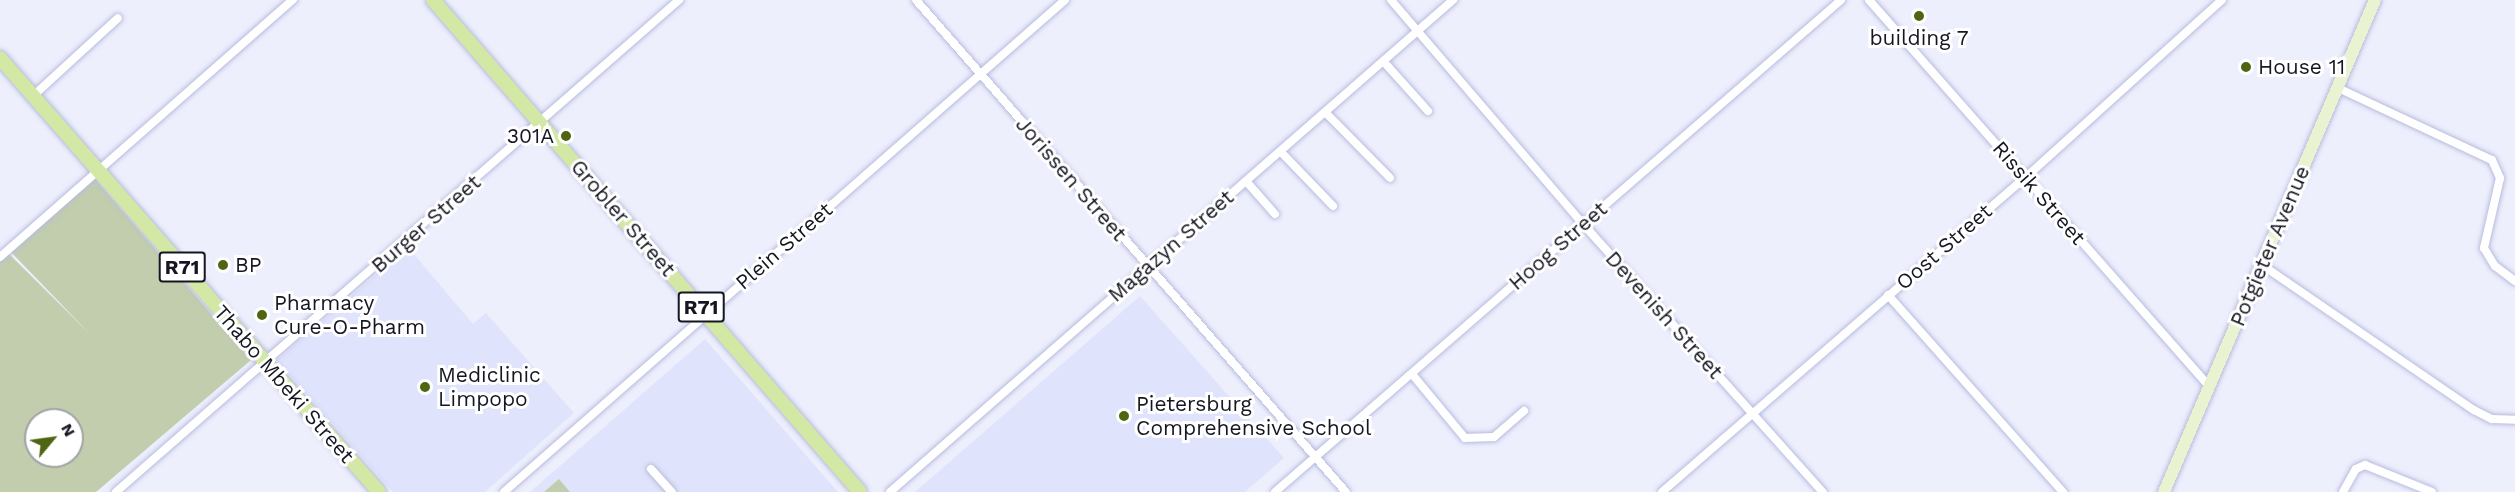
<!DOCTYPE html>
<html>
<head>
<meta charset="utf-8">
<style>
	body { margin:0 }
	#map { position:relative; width:2515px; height:492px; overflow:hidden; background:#edeffd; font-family:"Work Sans",sans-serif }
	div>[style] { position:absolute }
	.built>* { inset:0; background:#e0e3fc }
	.green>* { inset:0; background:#c2cdae }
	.roads { filter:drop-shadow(0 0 2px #b8bcdd) drop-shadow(0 0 2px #b8bcdd) }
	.street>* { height:8px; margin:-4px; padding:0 4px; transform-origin:4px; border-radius:4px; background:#fff }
	.secondary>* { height:12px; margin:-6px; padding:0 6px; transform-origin:6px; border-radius:6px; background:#e9f3d2 }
	.primary>* { height:14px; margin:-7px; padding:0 7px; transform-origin:7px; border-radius:7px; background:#d4e8a5 }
	.dots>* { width:16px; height:16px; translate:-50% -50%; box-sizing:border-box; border:3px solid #fff; border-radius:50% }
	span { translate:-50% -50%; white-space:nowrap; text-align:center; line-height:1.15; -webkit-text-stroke:6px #fff; paint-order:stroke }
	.shield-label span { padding:2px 4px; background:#fff; border:2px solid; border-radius:4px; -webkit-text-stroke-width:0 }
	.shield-label { font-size:20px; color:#151622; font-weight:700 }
	.poi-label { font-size:21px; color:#151622 }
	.left { translate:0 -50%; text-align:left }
	.right { translate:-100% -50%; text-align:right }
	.street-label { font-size:21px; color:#151622 }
	.north { position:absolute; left:24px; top:408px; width:60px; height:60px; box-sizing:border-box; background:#fff; border:2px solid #a1a2a7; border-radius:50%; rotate:61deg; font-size:16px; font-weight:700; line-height:24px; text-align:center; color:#151622 }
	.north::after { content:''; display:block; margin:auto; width:21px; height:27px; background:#506511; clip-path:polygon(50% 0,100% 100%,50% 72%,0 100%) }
</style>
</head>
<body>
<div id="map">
	<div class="built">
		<i style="clip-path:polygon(408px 247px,473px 324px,486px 313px,574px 413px,485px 492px,393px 492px,277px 360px)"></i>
		<i style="clip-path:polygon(1140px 296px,1284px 458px,1245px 492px,915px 492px)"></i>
		<i style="clip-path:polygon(705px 339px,838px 492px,530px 492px)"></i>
	</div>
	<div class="green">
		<i style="clip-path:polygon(evenodd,94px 178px,251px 360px,96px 492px,0 492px,0 262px,9px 254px,89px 333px,10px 251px,94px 178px,36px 420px,72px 420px,72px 456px,36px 456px,36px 420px)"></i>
		<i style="clip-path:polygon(559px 479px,570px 492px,544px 492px)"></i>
	</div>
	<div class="roads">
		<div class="street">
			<i style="left:916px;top:0;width:653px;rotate:48.85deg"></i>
			<i style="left:1391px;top:0;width:295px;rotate:49.4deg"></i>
			<i style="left:1583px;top:224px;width:360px;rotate:48.2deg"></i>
			<i style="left:1869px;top:0;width:514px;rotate:48.63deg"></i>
			<i style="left:1384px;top:62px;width:66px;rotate:48.1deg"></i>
			<i style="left:2338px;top:88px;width:170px;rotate:25.1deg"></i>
			<i style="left:2492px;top:160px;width:20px;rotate:66deg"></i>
			<i style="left:2500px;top:178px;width:72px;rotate:102.9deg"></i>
			<i style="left:2484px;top:248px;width:21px;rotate:59deg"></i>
			<i style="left:2495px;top:266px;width:25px;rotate:37deg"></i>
			<i style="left:33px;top:96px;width:115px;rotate:-42.5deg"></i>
			<i style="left:1326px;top:113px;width:91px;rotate:45.4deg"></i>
			<i style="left:1281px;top:152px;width:75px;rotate:46.1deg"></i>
			<i style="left:1246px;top:181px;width:44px;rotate:48.7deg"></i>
			<i style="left:0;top:257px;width:390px;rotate:-41.3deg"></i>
			<i style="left:2262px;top:265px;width:257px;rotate:34.4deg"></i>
			<i style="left:2474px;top:410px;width:20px;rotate:27deg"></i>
			<i style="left:2492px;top:419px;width:23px;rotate:2deg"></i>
			<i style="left:1888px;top:295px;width:264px;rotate:48.4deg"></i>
			<i style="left:1412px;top:374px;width:83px;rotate:50.4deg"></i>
			<i style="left:1465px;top:438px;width:29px;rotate:-2deg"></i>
			<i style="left:1494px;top:437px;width:40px;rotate:-41deg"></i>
			<i style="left:651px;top:469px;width:31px;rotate:48deg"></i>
			<i style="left:116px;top:492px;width:748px;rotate:-41.15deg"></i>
			<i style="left:504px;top:492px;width:746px;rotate:-41.25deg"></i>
			<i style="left:890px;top:492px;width:748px;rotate:-41.15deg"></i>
			<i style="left:1275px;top:492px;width:750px;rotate:-41deg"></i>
			<i style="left:1662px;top:492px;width:481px;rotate:-40.9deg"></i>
			<i style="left:2026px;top:177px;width:264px;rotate:-42.1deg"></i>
			<i style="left:2343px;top:492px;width:26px;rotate:-61deg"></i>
			<i style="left:2356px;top:469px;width:10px;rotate:-24deg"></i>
			<i style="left:2365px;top:465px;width:72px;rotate:21.9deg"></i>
		</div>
		<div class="secondary">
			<i style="left:2164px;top:492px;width:535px;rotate:-66.79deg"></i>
		</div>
		<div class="primary">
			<i style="left:433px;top:0;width:651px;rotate:49.05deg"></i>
			<i style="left:0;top:58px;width:576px;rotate:48.87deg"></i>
		</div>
	</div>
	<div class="dots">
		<i style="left:1919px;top:16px;background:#506511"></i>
		<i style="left:2246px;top:67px;background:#506511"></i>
		<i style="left:566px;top:136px;background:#506511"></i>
		<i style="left:223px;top:265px;background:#506511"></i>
		<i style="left:262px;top:315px;background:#506511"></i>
		<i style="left:425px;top:387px;background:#506511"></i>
		<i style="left:1124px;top:416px;background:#506511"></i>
	</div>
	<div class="shield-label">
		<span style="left:182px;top:267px">R71</span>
		<span style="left:701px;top:307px">R71</span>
	</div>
	<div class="poi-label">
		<span style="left:1919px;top:38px">building 7</span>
		<span class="left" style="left:2258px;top:67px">House 11</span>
		<span class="right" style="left:554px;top:136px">301A</span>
		<span class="left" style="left:235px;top:265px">BP</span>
		<span class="left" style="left:274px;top:315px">Pharmacy<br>Cure-O-Pharm</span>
		<span class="left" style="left:438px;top:387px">Mediclinic<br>Limpopo</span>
		<span class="left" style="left:1136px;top:416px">Pietersburg<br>Comprehensive School</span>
	</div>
	<div class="street-label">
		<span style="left:1071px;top:179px;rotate:49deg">Jorissen Street</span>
		<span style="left:2039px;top:193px;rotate:49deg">Rissik Street</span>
		<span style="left:623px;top:218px;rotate:49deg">Grobler Street</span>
		<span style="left:426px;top:224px;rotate:-41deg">Burger Street</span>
		<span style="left:784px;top:246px;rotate:-41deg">Plein Street</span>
		<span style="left:1171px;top:246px;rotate:-41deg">Magazyn Street</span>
		<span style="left:1558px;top:246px;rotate:-41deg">Hoog Street</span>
		<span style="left:2270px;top:246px;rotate:-67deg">Potgieter Avenue</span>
		<span style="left:1944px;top:247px;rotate:-41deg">Oost Street</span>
		<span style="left:1664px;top:315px;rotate:48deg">Devenish Street</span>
		<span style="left:284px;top:384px;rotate:49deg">Thabo Mbeki Street</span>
	</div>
	<div class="north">N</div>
</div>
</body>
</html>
